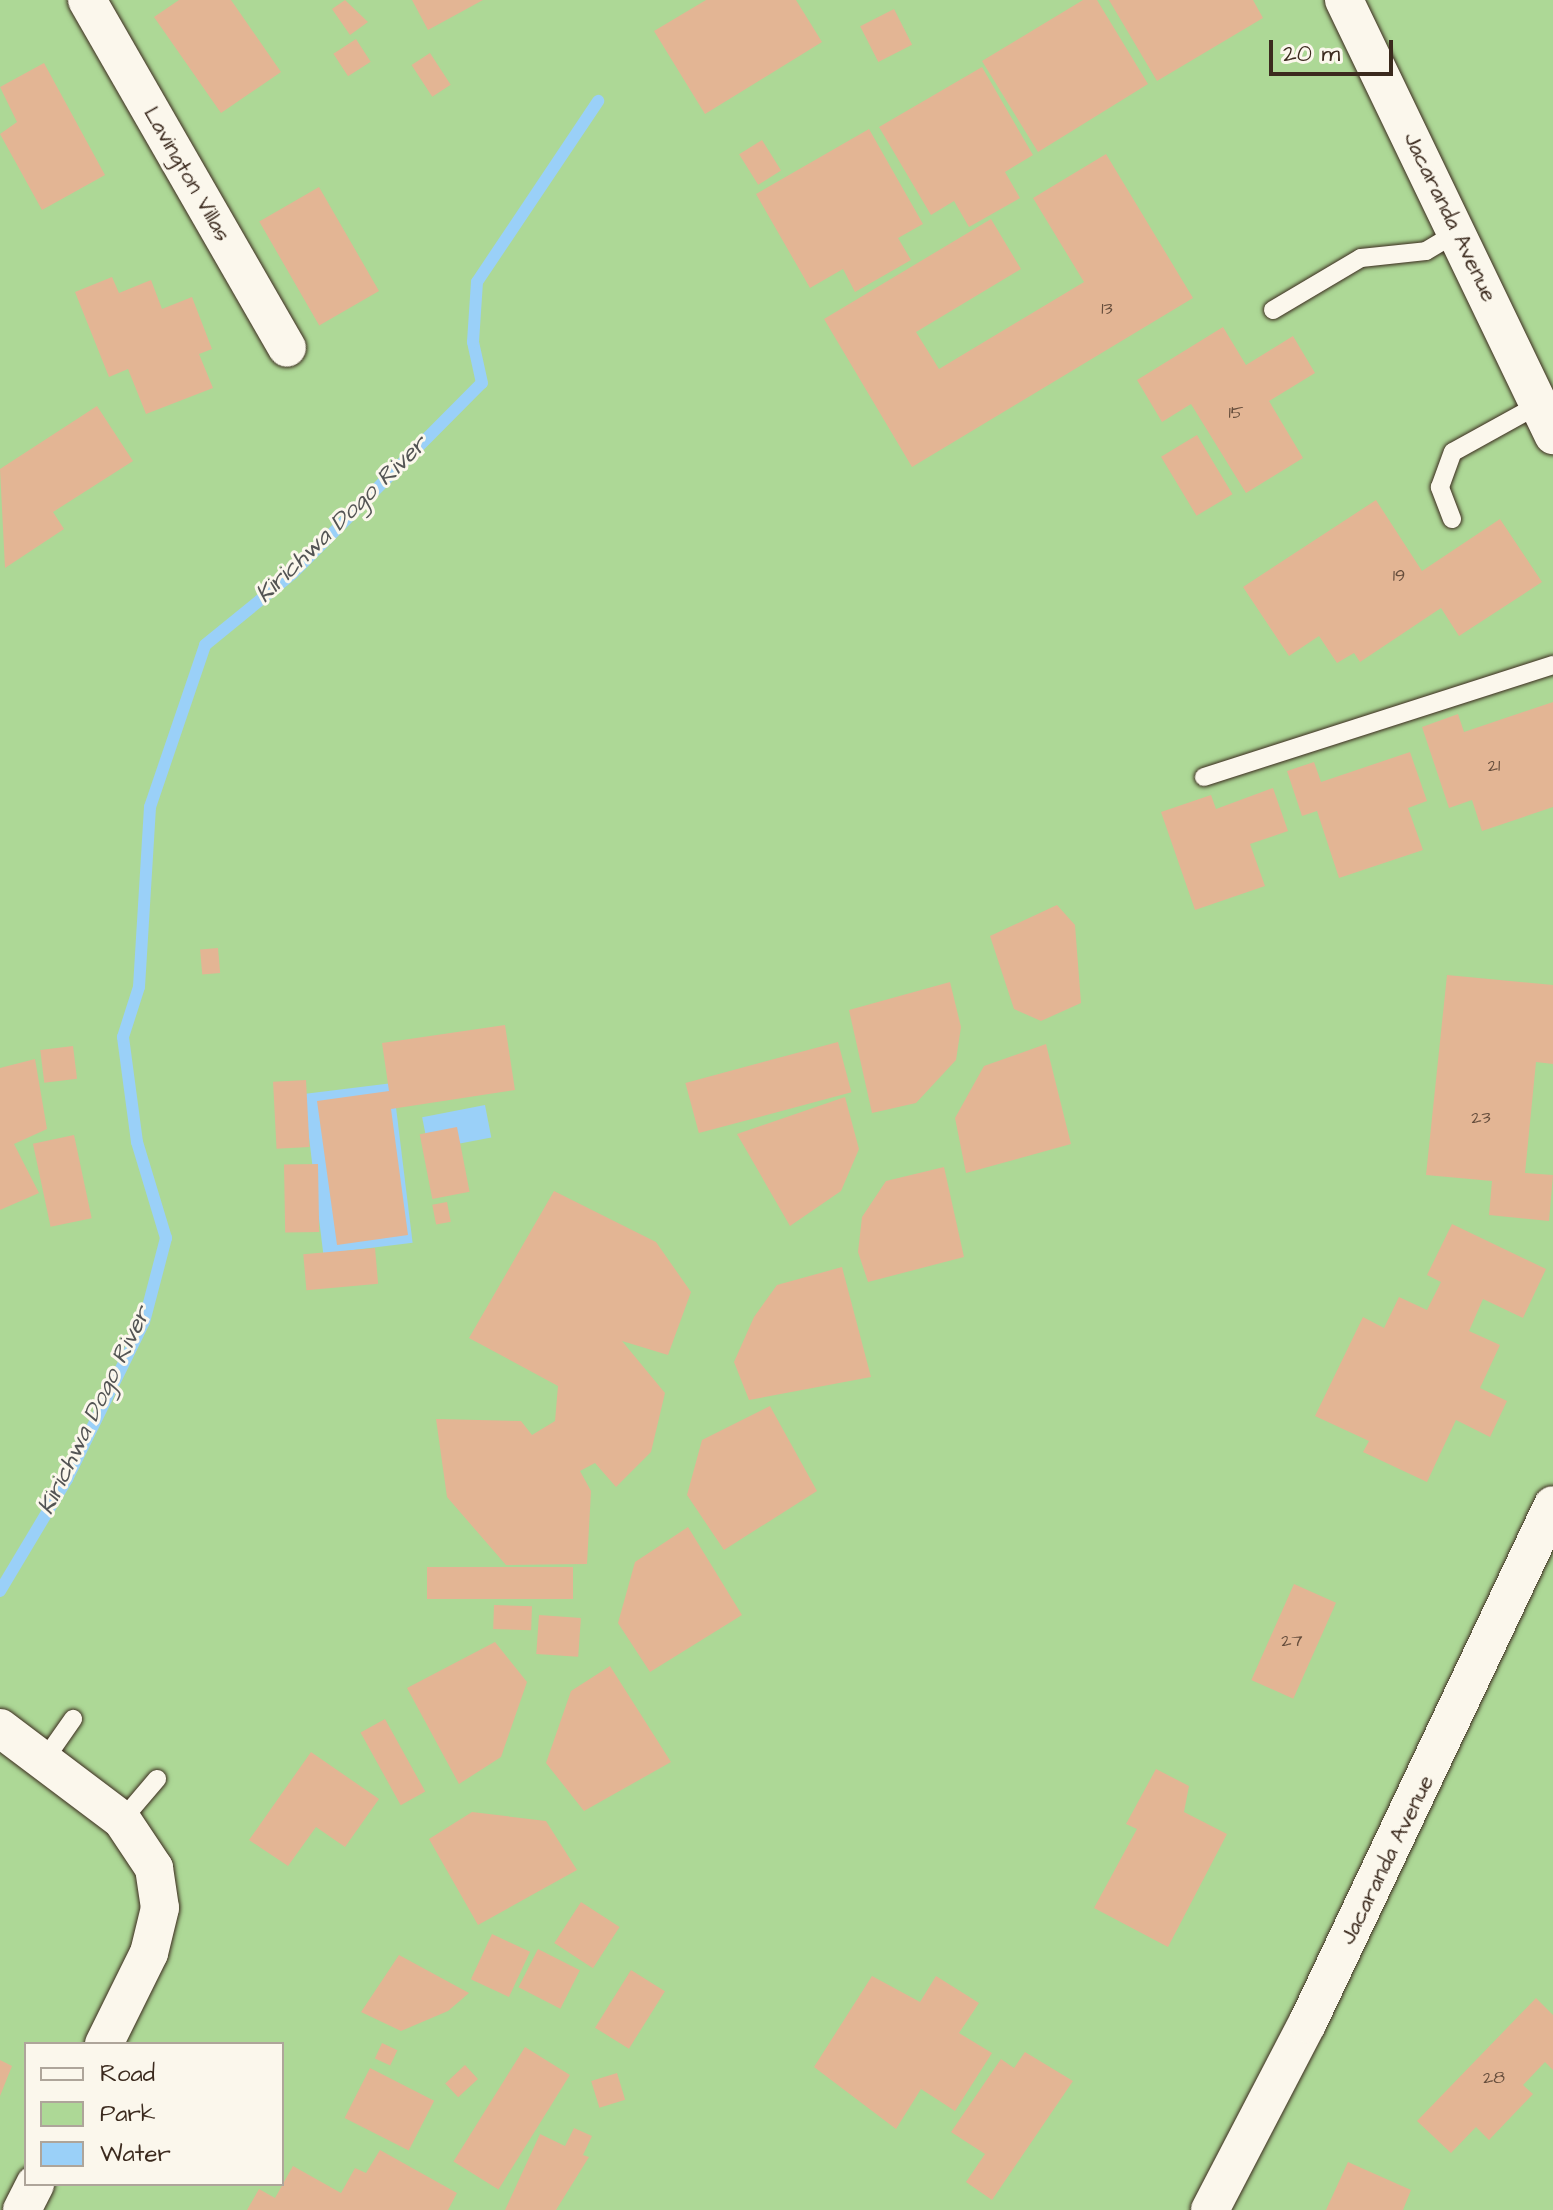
<!DOCTYPE html>
<html>
<head>
<meta charset="utf-8">
<style>
	body { margin:0 }
	#map { position:relative; width:1553px; height:2210px; overflow:hidden; background:#fbf7ec; font-family:"Architects Daughter",sans-serif }
	div>[style] { position:absolute }
	.green>* { inset:0; background:#add896 }
	.water>* { inset:0; background:#9ad0f8; transform-origin:0 0 }
	.stream>* { height:12px; margin:-6px; padding:0 6px; transform-origin:6px; border-radius:6px; background:#9ad0f8 }
	.building>* { inset:0; background:#e3b594; transform-origin:0 0 }
	.roads { filter:drop-shadow(0 0 2px #3b2a1e) drop-shadow(0 0 2px #3b2a1e) }
	.service>* { height:18px; margin:-9px; padding:0 9px; transform-origin:9px; border-radius:9px; background:#fbf7ec }
	.minor>* { height:38px; margin:-19px; padding:0 19px; transform-origin:19px; border-radius:19px; background:#fbf7ec }
	span { translate:-50% -50%; white-space:nowrap; text-align:center; line-height:1.15; -webkit-text-stroke:6px #fbf7ec; paint-order:stroke }
	.number-label { font-size:18px; color:#654d3c }
	.number-label span { -webkit-text-stroke-width:0 }
	.street-label { font-size:22px; color:#3b2a1e }
	.water-label { font-size:24px; color:#535454; font-style:italic }
	.legend { position:absolute; left:24px; top:2042px; width:260px; height:144px; box-sizing:border-box; background:#fbf7ec; border:2px solid #aea59a; margin:0; padding:10px 14px; list-style:none; font-size:24px; color:#3b2a1e }
	.legend li { display:flex; align-items:center; gap:16px; height:40px }
	.legend b { width:40px; border:2px solid #aea59a }
	.scale { position:absolute; left:1269px; top:40px; width:124px; height:36px; box-sizing:border-box; border:4px solid #3b2a1e; border-top:0; padding-left:10px; font-size:24px; line-height:28px; white-space:nowrap; color:#3b2a1e; -webkit-text-stroke:6px #fbf7ec; paint-order:stroke }
</style>
</head>
<body>
<div id="map">
	<div class="green">
		<i style="clip-path:polygon(evenodd,0 0,1553px 0,1553px 2210px,0 2210px,0 0,26px 2044px,282px 2044px,282px 2184px,26px 2184px,26px 2044px)"></i>
	</div>
	<div class="water">
		<i style="left:393px;top:1083px;width:161px;height:90px;rotate:83deg"></i>
		<i style="left:485px;top:1105px;width:33px;height:64px;rotate:79deg"></i>
	</div>
	<div class="stream">
		<i style="left:0;top:1591px;width:131px;rotate:-59.1deg"></i>
		<i style="left:67px;top:1479px;width:175px;rotate:-63.9deg"></i>
		<i style="left:144px;top:1322px;width:87px;rotate:-75.3deg"></i>
		<i style="left:166px;top:1238px;width:100px;rotate:-106.8deg"></i>
		<i style="left:137px;top:1142px;width:106px;rotate:-97.6deg"></i>
		<i style="left:123px;top:1037px;width:52px;rotate:-72.3deg"></i>
		<i style="left:139px;top:987px;width:180px;rotate:-86.5deg"></i>
		<i style="left:150px;top:807px;width:171px;rotate:-71.2deg"></i>
		<i style="left:205px;top:645px;width:112px;rotate:-39.2deg"></i>
		<i style="left:292px;top:574px;width:269px;rotate:-45.2deg"></i>
		<i style="left:482px;top:383px;width:42px;rotate:-102.4deg"></i>
		<i style="left:473px;top:342px;width:60px;rotate:-86.2deg"></i>
		<i style="left:477px;top:282px;width:218px;rotate:-56.2deg"></i>
	</div>
	<div class="building">
		<i style="clip-path:polygon(179px 0,231px 0,281px 72px,221px 113px,154px 17px)"></i>
		<i style="clip-path:polygon(345px 0,368px 22px,350px 35px,332px 9px)"></i>
		<i style="clip-path:polygon(412px 0,483px 0,428px 30px)"></i>
		<i style="clip-path:polygon(706px 0,796px 0,822px 42px,705px 114px,654px 31px)"></i>
		<i style="clip-path:polygon(1083px 0,1097px 0,1148px 84px,1038px 152px,982px 61px)"></i>
		<i style="clip-path:polygon(1109px 0,1253px 0,1263px 18px,1157px 81px)"></i>
		<i style="left:894px;top:9px;width:40px;height:38px;rotate:63deg"></i>
		<i style="left:356px;top:39px;width:27px;height:27px;rotate:57deg"></i>
		<i style="left:430px;top:53px;width:38px;height:22px;rotate:57deg"></i>
		<i style="clip-path:polygon(44px 63px,105px 175px,42px 210px,0 134px,17px 122px,0 87px)"></i>
		<i style="clip-path:polygon(982px 67px,1033px 155px,1005px 172px,1020px 198px,969px 227px,954px 201px,931px 215px,879px 127px)"></i>
		<i style="clip-path:polygon(869px 129px,923px 224px,898px 238px,911px 260px,855px 292px,843px 269px,810px 288px,756px 194px)"></i>
		<i style="left:762px;top:140px;width:36px;height:27px;rotate:58deg"></i>
		<i style="clip-path:polygon(1106px 154px,1193px 298px,912px 467px,824px 319px,991px 219px,1021px 269px,916px 332px,939px 369px,1084px 282px,1033px 198px)"></i>
		<i style="left:319px;top:187px;width:120px;height:69px;rotate:60deg"></i>
		<i style="clip-path:polygon(112px 277px,119px 293px,151px 280px,162px 309px,192px 297px,212px 349px,199px 354px,213px 388px,146px 414px,128px 369px,109px 377px,75px 292px)"></i>
		<i style="clip-path:polygon(1223px 327px,1246px 365px,1293px 336px,1315px 373px,1269px 401px,1303px 458px,1246px 493px,1191px 404px,1162px 422px,1137px 380px)"></i>
		<i style="clip-path:polygon(97px 406px,133px 461px,53px 512px,64px 529px,5px 568px,0 469px)"></i>
		<i style="left:1197px;top:435px;width:69px;height:42px;rotate:59deg"></i>
		<i style="clip-path:polygon(1376px 500px,1422px 571px,1500px 519px,1542px 582px,1459px 636px,1441px 608px,1360px 662px,1354px 653px,1337px 663px,1319px 636px,1289px 656px,1243px 587px)"></i>
		<i style="clip-path:polygon(1553px 702px,1553px 807px,1482px 831px,1472px 800px,1449px 808px,1422px 727px,1458px 714px,1464px 732px)"></i>
		<i style="clip-path:polygon(1410px 752px,1427px 801px,1408px 808px,1423px 850px,1339px 878px,1317px 811px,1302px 816px,1287px 771px,1314px 762px,1321px 782px)"></i>
		<i style="clip-path:polygon(1273px 788px,1288px 831px,1250px 844px,1265px 886px,1195px 910px,1161px 812px,1211px 795px,1216px 809px)"></i>
		<i style="clip-path:polygon(1057px 905px,1075px 925px,1081px 1003px,1041px 1021px,1014px 1009px,990px 936px)"></i>
		<i style="left:218px;top:948px;width:25px;height:18px;rotate:85deg"></i>
		<i style="clip-path:polygon(1447px 975px,1553px 985px,1553px 1064px,1536px 1062px,1525px 1173px,1553px 1175px,1549px 1221px,1489px 1215px,1492px 1181px,1426px 1175px)"></i>
		<i style="clip-path:polygon(950px 982px,961px 1027px,956px 1060px,916px 1103px,872px 1113px,849px 1010px)"></i>
		<i style="clip-path:polygon(505px 1025px,515px 1090px,391px 1109px,408px 1235px,337px 1245px,317px 1101px,389px 1091px,382px 1043px)"></i>
		<i style="left:838px;top:1042px;width:52px;height:158px;rotate:75deg"></i>
		<i style="clip-path:polygon(1046px 1044px,1071px 1144px,966px 1173px,955px 1118px,984px 1066px)"></i>
		<i style="left:73px;top:1046px;width:33px;height:33px;rotate:83deg"></i>
		<i style="clip-path:polygon(35px 1059px,47px 1129px,14px 1144px,39px 1193px,0 1210px,0 1068px)"></i>
		<i style="left:306px;top:1080px;width:67px;height:33px;rotate:87deg"></i>
		<i style="clip-path:polygon(845px 1097px,859px 1149px,841px 1191px,790px 1226px,737px 1134px)"></i>
		<i style="left:457px;top:1127px;width:66px;height:38px;rotate:79deg"></i>
		<i style="left:74px;top:1135px;width:85px;height:42px;rotate:78deg"></i>
		<i style="left:318px;top:1164px;width:68px;height:34px;rotate:89deg"></i>
		<i style="clip-path:polygon(944px 1167px,964px 1257px,868px 1282px,858px 1252px,862px 1217px,886px 1181px)"></i>
		<i style="clip-path:polygon(554px 1191px,656px 1242px,691px 1292px,668px 1355px,622px 1341px,665px 1393px,651px 1452px,616px 1487px,595px 1463px,580px 1471px,591px 1491px,587px 1564px,506px 1565px,447px 1497px,436px 1419px,521px 1421px,532px 1435px,555px 1421px,558px 1386px,469px 1338px)"></i>
		<i style="left:447px;top:1202px;width:20px;height:15px;rotate:79deg"></i>
		<i style="clip-path:polygon(1452px 1224px,1546px 1269px,1523px 1318px,1483px 1299px,1469px 1331px,1500px 1345px,1480px 1388px,1507px 1401px,1490px 1437px,1456px 1420px,1427px 1482px,1363px 1452px,1369px 1441px,1315px 1416px,1363px 1317px,1384px 1328px,1399px 1297px,1427px 1310px,1441px 1282px,1427px 1275px)"></i>
		<i style="left:375px;top:1248px;width:36px;height:72px;rotate:85deg"></i>
		<i style="clip-path:polygon(842px 1267px,871px 1377px,749px 1400px,734px 1362px,754px 1317px,777px 1285px)"></i>
		<i style="clip-path:polygon(770px 1406px,817px 1491px,724px 1550px,687px 1495px,702px 1440px)"></i>
		<i style="clip-path:polygon(688px 1527px,742px 1615px,650px 1672px,618px 1623px,635px 1562px)"></i>
		<i style="left:573px;top:1567px;width:32px;height:146px;rotate:90deg"></i>
		<i style="left:1294px;top:1584px;width:46px;height:105px;rotate:24deg"></i>
		<i style="left:494px;top:1605px;width:38px;height:24px;rotate:2deg"></i>
		<i style="left:539px;top:1615px;width:42px;height:39px;rotate:4deg"></i>
		<i style="clip-path:polygon(495px 1642px,527px 1682px,501px 1757px,459px 1784px,407px 1688px)"></i>
		<i style="clip-path:polygon(610px 1666px,671px 1762px,584px 1811px,546px 1763px,571px 1691px)"></i>
		<i style="left:385px;top:1719px;width:83px;height:28px;rotate:61deg"></i>
		<i style="clip-path:polygon(311px 1752px,379px 1799px,345px 1847px,316px 1827px,288px 1866px,249px 1840px)"></i>
		<i style="clip-path:polygon(1156px 1769px,1189px 1786px,1184px 1812px,1227px 1834px,1168px 1947px,1094px 1908px,1137px 1829px,1126px 1824px)"></i>
		<i style="clip-path:polygon(472px 1812px,546px 1821px,577px 1870px,478px 1925px,429px 1839px)"></i>
		<i style="left:581px;top:1902px;width:46px;height:49px;rotate:33deg"></i>
		<i style="left:492px;top:1934px;width:42px;height:50px;rotate:25deg"></i>
		<i style="left:538px;top:1949px;width:47px;height:43px;rotate:27deg"></i>
		<i style="clip-path:polygon(399px 1955px,469px 1993px,448px 2011px,401px 2031px,361px 2012px)"></i>
		<i style="left:631px;top:1970px;width:40px;height:68px;rotate:32deg"></i>
		<i style="clip-path:polygon(872px 1976px,920px 2002px,936px 1976px,979px 2003px,959px 2033px,992px 2053px,955px 2111px,921px 2089px,896px 2129px,814px 2067px)"></i>
		<i style="clip-path:polygon(1536px 1998px,1553px 2015px,1553px 2070px,1545px 2062px,1523px 2085px,1533px 2094px,1489px 2140px,1476px 2127px,1451px 2153px,1417px 2121px)"></i>
		<i style="left:382px;top:2043px;width:17px;height:17px;rotate:25deg"></i>
		<i style="left:525px;top:2047px;width:53px;height:135px;rotate:32deg"></i>
		<i style="clip-path:polygon(1025px 2052px,1073px 2081px,992px 2200px,966px 2182px,985px 2154px,951px 2132px,1001px 2059px,1014px 2068px)"></i>
		<i style="clip-path:polygon(0 2060px,12px 2066px,0 2096px)"></i>
		<i style="left:465px;top:2065px;width:19px;height:27px;rotate:47deg"></i>
		<i style="left:370px;top:2068px;width:72px;height:56px;rotate:27deg"></i>
		<i style="left:617px;top:2073px;width:28px;height:27px;rotate:73deg"></i>
		<i style="clip-path:polygon(574px 2128px,592px 2136px,583px 2155px,589px 2157px,556px 2210px,505px 2210px,540px 2134px,565px 2146px)"></i>
		<i style="clip-path:polygon(380px 2150px,457px 2193px,448px 2210px,247px 2210px,259px 2189px,275px 2198px,293px 2166px,341px 2193px,355px 2168px,366px 2173px)"></i>
		<i style="clip-path:polygon(1348px 2162px,1411px 2190px,1403px 2210px,1326px 2210px)"></i>
	</div>
	<div class="roads">
		<div class="service">
			<i style="left:1273px;top:310px;width:102px;rotate:-30.6deg"></i>
			<i style="left:1361px;top:258px;width:65px;rotate:-6.1deg"></i>
			<i style="left:1426px;top:251px;width:39px;rotate:-31deg"></i>
			<i style="left:1452px;top:519px;width:34px;rotate:-111deg"></i>
			<i style="left:1440px;top:487px;width:37px;rotate:-70deg"></i>
			<i style="left:1453px;top:452px;width:99px;rotate:-28.9deg"></i>
			<i style="left:1204px;top:777px;width:367px;rotate:-17.8deg"></i>
			<i style="left:45px;top:1759px;width:49px;rotate:-55deg"></i>
			<i style="left:122px;top:1820px;width:54px;rotate:-49.5deg"></i>
		</div>
		<div class="minor">
			<i style="left:87px;top:0;width:401px;rotate:60.1deg"></i>
			<i style="left:1344px;top:0;width:483px;rotate:64.3deg"></i>
			<i style="left:0;top:1728px;width:153px;rotate:37deg"></i>
			<i style="left:122px;top:1820px;width:58px;rotate:56.3deg"></i>
			<i style="left:154px;top:1868px;width:40px;rotate:81.5deg"></i>
			<i style="left:160px;top:1908px;width:46px;rotate:103.7deg"></i>
			<i style="left:149px;top:1953px;width:102px;rotate:116.3deg"></i>
			<i style="left:22px;top:2210px;width:29px;rotate:-63deg"></i>
			<i style="left:1210px;top:2210px;width:210px;rotate:-62.5deg"></i>
			<i style="left:1307px;top:2024px;width:574px;rotate:-64.64deg"></i>
		</div>
	</div>
	<div class="number-label">
		<span style="left:1107px;top:309px">13</span>
		<span style="left:1236px;top:413px">15</span>
		<span style="left:1399px;top:576px">19</span>
		<span style="left:1494px;top:766px">21</span>
		<span style="left:1481px;top:1118px">23</span>
		<span style="left:1292px;top:1641px">27</span>
		<span style="left:1494px;top:2078px">28</span>
	</div>
	<div class="street-label">
		<span style="left:187px;top:174px;rotate:60deg">Lavington Villas</span>
		<span style="left:1450px;top:217px;rotate:64deg">Jacaranda Avenue</span>
		<span style="left:1387px;top:1860px;rotate:-64deg">Jacaranda Avenue</span>
	</div>
	<div class="water-label">
		<span style="left:342px;top:520px;rotate:-44deg">Kirichwa Dogo River</span>
		<span style="left:95px;top:1411px;rotate:-64deg">Kirichwa Dogo River</span>
	</div>
	<ul class="legend">
	<li><b style="height:10px;background:#fbf7ec"></b>Road</li>
	<li><b style="height:22px;background:#add896"></b>Park</li>
	<li><b style="height:22px;background:#9ad0f8"></b>Water</li>
	</ul>
	<div class="scale">20 m</div>
</div>
</body>
</html>
